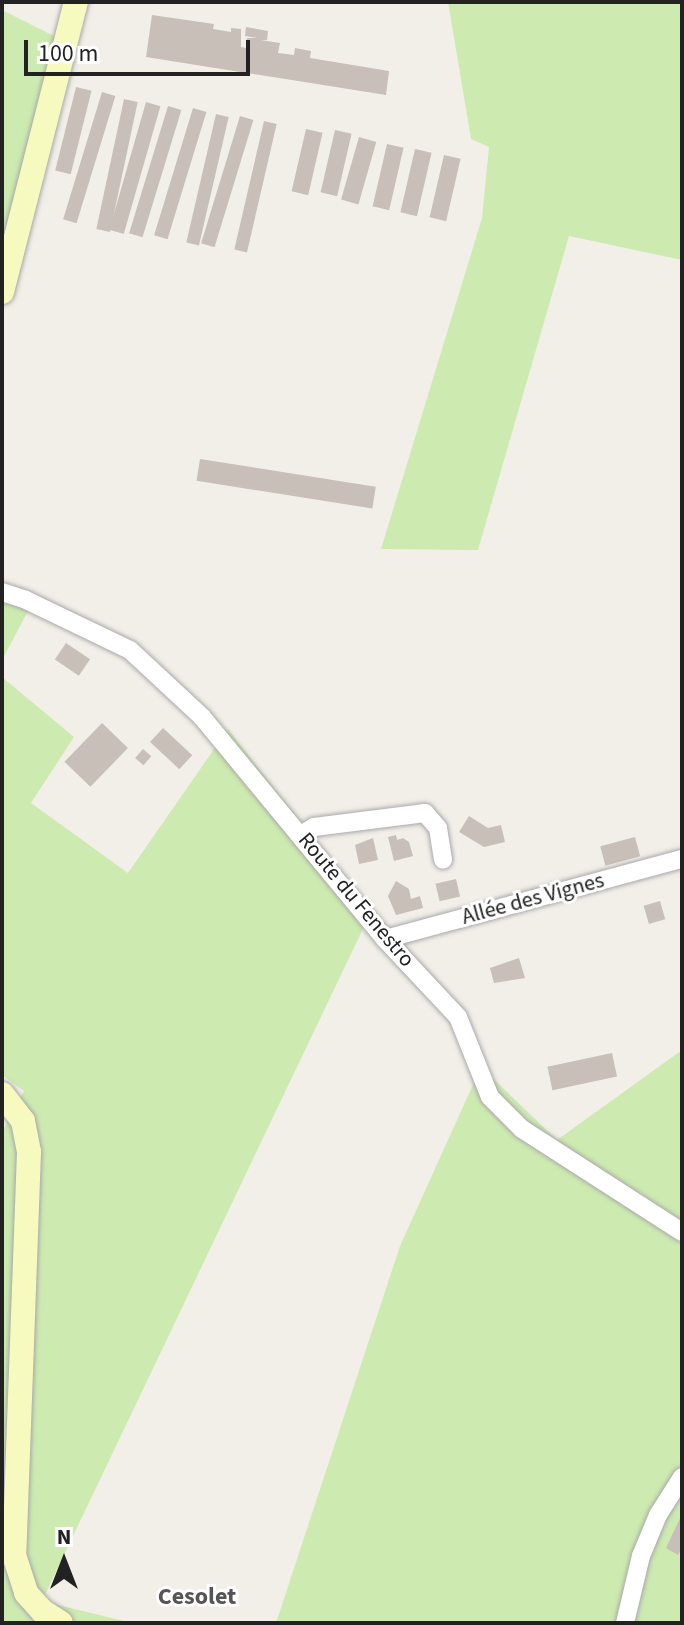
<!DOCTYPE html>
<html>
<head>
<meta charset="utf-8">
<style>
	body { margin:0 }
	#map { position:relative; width:684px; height:1625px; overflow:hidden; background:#f2efe9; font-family:"Source Sans 3",sans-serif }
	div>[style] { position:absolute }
	.grass>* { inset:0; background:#cdebb0 }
	.building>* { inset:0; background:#c7bfb8; transform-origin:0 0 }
	.roads { filter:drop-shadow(0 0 2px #a9a9a9) drop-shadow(0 0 2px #a9a9a9) }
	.street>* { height:18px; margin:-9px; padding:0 9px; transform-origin:9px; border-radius:9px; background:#fff }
	.secondary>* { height:24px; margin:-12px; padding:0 12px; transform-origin:12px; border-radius:12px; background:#f7fabf }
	span { translate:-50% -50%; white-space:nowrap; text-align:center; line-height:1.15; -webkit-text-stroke:6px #fff; paint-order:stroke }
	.street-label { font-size:22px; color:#222 }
	.neighbourhood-label { font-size:24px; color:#555; font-weight:700 }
	.frame { position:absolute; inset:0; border:4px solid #222; pointer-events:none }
	.north { position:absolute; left:24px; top:1521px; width:80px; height:80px; -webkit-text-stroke:6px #fff; paint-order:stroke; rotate:0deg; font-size:22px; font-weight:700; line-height:32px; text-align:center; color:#222 }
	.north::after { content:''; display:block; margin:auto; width:28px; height:36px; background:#222; clip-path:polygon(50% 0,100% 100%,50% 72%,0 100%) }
	.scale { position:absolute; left:24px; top:40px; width:226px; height:36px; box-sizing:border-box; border:4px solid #222; border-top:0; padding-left:10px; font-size:24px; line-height:28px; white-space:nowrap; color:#222; -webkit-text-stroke:6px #fff; paint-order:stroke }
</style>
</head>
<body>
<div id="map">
	<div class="grass">
		<i style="clip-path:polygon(448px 2px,682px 2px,682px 260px,569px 236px,478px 550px,381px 549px,482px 218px,489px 147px,471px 139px)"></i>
		<i style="clip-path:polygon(2px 10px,66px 42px,2px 266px)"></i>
		<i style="clip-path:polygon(2px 585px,36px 596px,2px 660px)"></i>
		<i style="clip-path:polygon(2px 677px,74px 737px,31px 803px,128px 873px,228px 729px,371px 912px,42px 1601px,132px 1623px,2px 1623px,2px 1132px,24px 1091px,2px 1075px)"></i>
		<i style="clip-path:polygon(682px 1050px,682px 1623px,276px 1623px,400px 1246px,481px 1067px,557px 1140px)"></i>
	</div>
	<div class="building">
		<i style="clip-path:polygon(152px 15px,214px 24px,213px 29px,231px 32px,231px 28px,241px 29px,241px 47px,246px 48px,247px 38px,258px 38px,245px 36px,246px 27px,268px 31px,267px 40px,261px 40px,280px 43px,278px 53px,294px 55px,295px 48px,311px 51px,310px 58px,389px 71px,386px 95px,146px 57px)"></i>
		<i style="left:76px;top:87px;width:16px;height:86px;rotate:14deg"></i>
		<i style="left:102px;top:92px;width:14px;height:133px;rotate:17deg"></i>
		<i style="left:124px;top:99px;width:14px;height:133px;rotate:12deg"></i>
		<i style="left:146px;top:102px;width:15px;height:133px;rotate:16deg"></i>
		<i style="left:168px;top:106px;width:14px;height:133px;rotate:17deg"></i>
		<i style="left:193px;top:108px;width:14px;height:133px;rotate:17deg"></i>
		<i style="left:216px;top:114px;width:13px;height:132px;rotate:13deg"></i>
		<i style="left:240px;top:116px;width:14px;height:133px;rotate:17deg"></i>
		<i style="left:264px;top:121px;width:13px;height:132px;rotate:13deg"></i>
		<i style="left:306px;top:129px;width:17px;height:64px;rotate:13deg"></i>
		<i style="left:335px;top:130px;width:17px;height:64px;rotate:13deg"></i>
		<i style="left:359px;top:137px;width:18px;height:65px;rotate:16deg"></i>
		<i style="left:387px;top:144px;width:17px;height:64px;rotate:13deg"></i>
		<i style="left:415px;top:149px;width:17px;height:65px;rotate:13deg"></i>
		<i style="left:444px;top:155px;width:17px;height:64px;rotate:13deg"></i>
		<i style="left:200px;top:459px;width:178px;height:22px;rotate:9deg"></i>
		<i style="left:66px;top:643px;width:29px;height:20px;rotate:34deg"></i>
		<i style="left:102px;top:723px;width:36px;height:54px;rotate:44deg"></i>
		<i style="left:163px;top:728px;width:40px;height:19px;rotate:43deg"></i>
		<i style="left:143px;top:749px;width:11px;height:12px;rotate:41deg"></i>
		<i style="clip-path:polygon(469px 816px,488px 828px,501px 825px,505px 842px,484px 847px,459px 832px)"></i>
		<i style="clip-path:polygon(396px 835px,397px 840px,403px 838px,409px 842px,413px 856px,394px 861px,388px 837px)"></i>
		<i style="left:635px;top:837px;width:20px;height:36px;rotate:75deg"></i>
		<i style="clip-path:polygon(373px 838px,378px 860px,359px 864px,355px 845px)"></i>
		<i style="left:456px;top:879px;width:18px;height:21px;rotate:77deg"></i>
		<i style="clip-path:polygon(396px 881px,409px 889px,411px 899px,420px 896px,423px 908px,396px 915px,388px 896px)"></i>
		<i style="left:660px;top:901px;width:19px;height:17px;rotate:74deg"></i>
		<i style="clip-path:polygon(519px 958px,525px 978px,494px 983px,490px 968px)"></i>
		<i style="left:612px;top:1053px;width:24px;height:66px;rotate:78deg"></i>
		<i style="clip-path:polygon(682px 1514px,682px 1548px,678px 1555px,666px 1548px)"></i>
	</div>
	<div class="roads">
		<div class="street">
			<i style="left:2px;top:592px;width:25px;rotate:18deg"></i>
			<i style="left:26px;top:600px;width:115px;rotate:25.7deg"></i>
			<i style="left:130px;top:650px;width:98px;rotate:42.9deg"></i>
			<i style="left:202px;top:717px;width:288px;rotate:50.5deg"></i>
			<i style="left:385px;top:939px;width:107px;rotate:46.9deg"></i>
			<i style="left:458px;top:1017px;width:86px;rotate:68.2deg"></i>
			<i style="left:490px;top:1097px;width:45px;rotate:45deg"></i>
			<i style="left:522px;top:1129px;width:190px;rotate:32.8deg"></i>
			<i style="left:301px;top:835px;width:15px;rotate:-32deg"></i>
			<i style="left:314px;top:827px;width:112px;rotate:-7.2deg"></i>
			<i style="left:425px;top:813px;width:20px;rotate:49deg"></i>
			<i style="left:438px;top:828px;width:32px;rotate:81deg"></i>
			<i style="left:385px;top:939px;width:308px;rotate:-15.1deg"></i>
			<i style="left:625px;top:1623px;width:69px;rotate:-76.6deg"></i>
			<i style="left:641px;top:1556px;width:44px;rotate:-67.5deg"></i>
			<i style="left:658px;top:1515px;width:45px;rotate:-57.7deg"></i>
		</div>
		<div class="secondary">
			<i style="left:2px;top:292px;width:299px;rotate:-75.7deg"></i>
			<i style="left:2px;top:1094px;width:34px;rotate:52deg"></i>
			<i style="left:23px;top:1121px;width:32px;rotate:79deg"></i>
			<i style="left:29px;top:1152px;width:403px;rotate:92.1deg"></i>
			<i style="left:14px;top:1555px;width:40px;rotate:72deg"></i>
			<i style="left:26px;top:1593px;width:24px;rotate:48deg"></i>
			<i style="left:42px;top:1611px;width:22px;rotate:32deg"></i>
		</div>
	</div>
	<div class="street-label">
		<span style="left:533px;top:899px;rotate:-15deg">Allée des Vignes</span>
		<span style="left:356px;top:900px;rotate:50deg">Route du Fenestro</span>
	</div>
	<div class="neighbourhood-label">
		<span style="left:197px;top:1597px">Cesolet</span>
	</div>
	<div class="frame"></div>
	<div class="north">N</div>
	<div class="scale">100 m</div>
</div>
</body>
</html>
